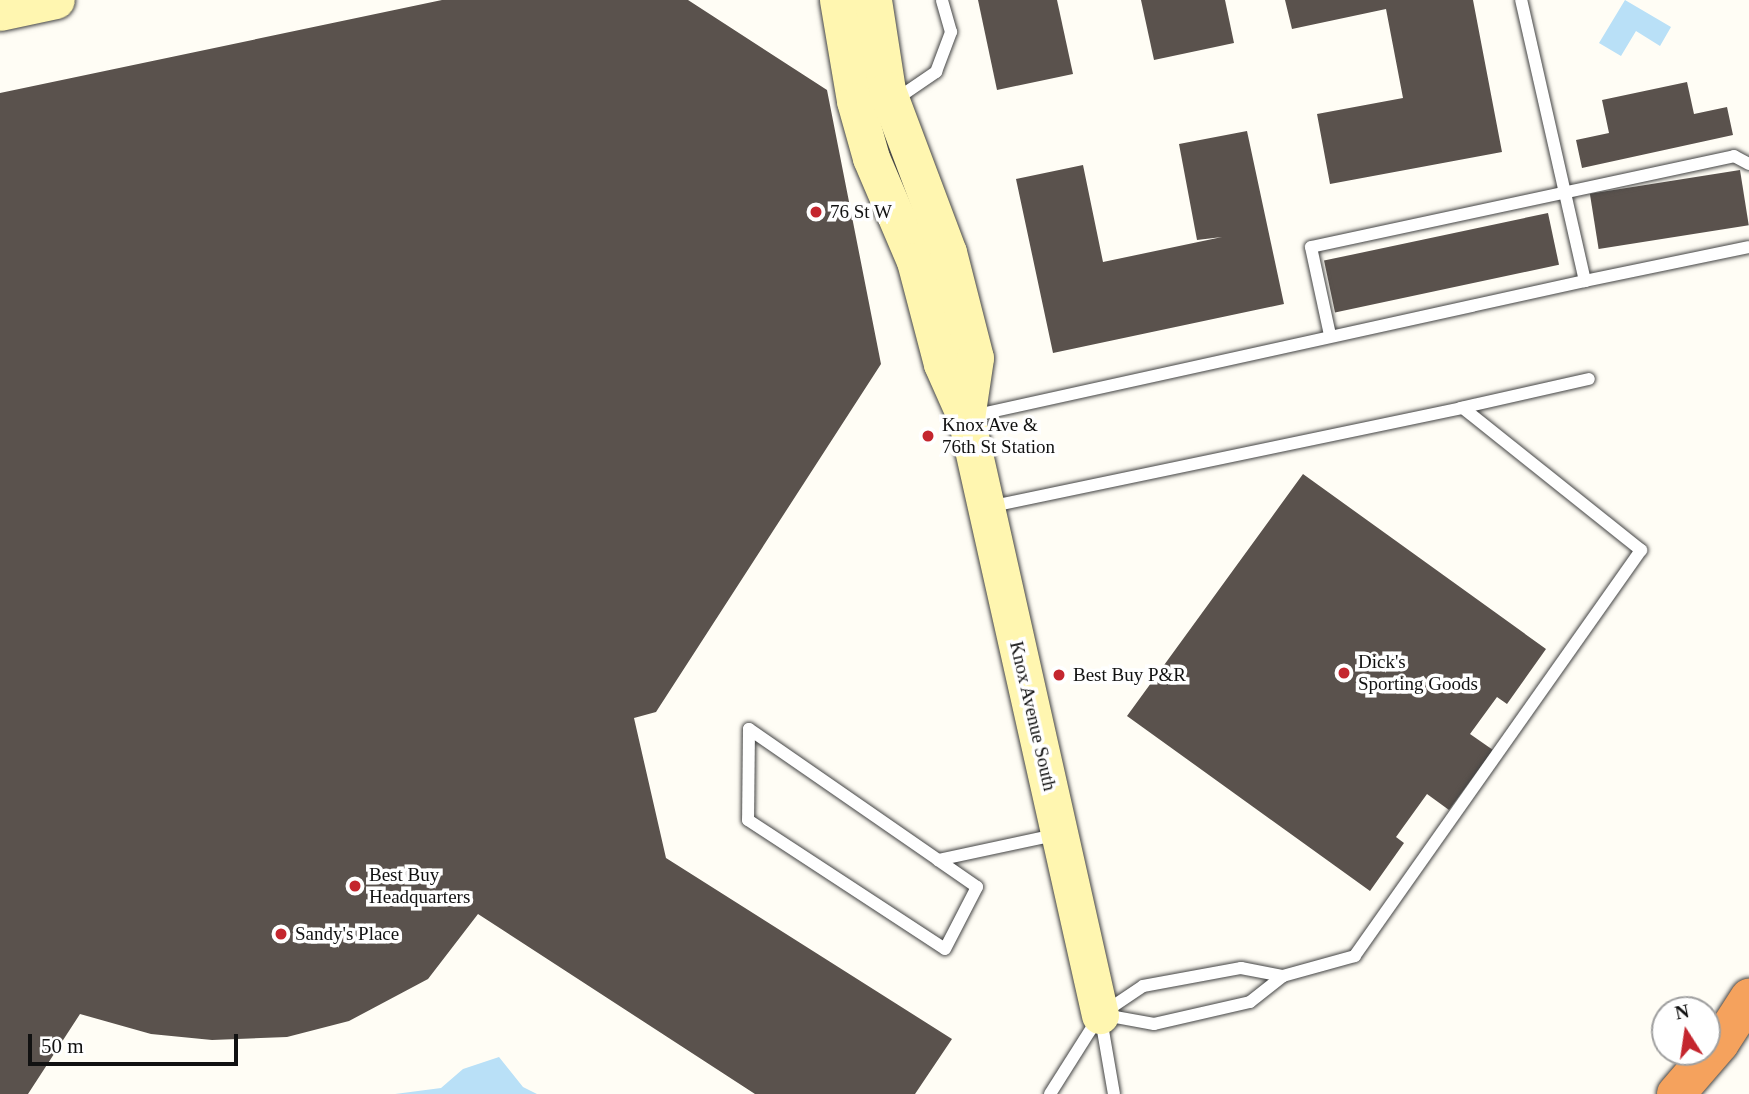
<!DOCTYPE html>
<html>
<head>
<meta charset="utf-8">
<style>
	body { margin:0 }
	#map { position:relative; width:1749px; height:1094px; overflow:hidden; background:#fffdf5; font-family:"Times New Roman",serif }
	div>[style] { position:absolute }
	.water>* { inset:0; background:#b9e0f7 }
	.building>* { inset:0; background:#5a524d; transform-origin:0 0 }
	.roads { filter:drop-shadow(0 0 2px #444) drop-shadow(0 0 2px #444) }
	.lane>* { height:12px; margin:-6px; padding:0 6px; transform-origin:6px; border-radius:6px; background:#fff }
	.secondary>* { height:37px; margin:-18.5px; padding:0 18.5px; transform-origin:18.5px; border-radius:18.5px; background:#fff6b0 }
	.highway>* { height:38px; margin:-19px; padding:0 19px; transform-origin:19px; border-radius:19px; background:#f5a25d }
	.dots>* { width:19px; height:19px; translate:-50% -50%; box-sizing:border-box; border:4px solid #fff; border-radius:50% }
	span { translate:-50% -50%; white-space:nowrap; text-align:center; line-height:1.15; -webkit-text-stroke:7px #fff; paint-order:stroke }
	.poi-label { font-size:19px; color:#111 }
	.left { translate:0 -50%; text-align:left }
	.street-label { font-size:19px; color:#111 }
	.north { position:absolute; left:1651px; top:996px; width:70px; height:70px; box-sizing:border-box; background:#fff; border:2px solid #a0a0a0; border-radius:50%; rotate:348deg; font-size:19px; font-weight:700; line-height:28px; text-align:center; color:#111 }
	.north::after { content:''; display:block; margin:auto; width:24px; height:32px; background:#c4262e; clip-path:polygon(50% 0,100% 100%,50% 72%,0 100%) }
	.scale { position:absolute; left:28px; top:1034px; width:210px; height:32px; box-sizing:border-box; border:4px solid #111; border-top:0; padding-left:9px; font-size:21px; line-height:24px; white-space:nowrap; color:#111; -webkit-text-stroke:5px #fff; paint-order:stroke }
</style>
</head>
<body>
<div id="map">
	<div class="water">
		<i style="clip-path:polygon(1625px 0,1671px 27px,1660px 46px,1636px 31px,1621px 56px,1599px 43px)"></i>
		<i style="clip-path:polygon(499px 1057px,523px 1087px,537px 1094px,395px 1094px,441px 1088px,463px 1069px)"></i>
	</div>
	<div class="building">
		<i style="clip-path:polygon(442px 0,688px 0,827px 90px,881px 364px,656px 712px,634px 718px,666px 858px,952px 1039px,915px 1094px,755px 1094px,478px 914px,428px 979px,349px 1021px,287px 1037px,212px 1040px,151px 1034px,80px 1014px,28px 1094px,0 1094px,0 93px)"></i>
		<i style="clip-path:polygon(978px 0,1057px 0,1073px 74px,997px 90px)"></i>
		<i style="clip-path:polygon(1141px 0,1225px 0,1234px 43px,1154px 60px)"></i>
		<i style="clip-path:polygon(1285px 0,1473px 0,1502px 152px,1330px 184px,1317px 114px,1403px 98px,1386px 9px,1292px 29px)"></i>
		<i style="clip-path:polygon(1687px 82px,1694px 114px,1727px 107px,1733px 135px,1582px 168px,1576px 140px,1609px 133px,1602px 100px)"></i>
		<i style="clip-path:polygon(1247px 131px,1284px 304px,1053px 353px,1016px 179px,1083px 165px,1103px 262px,1222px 237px,1197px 240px,1179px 144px)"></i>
		<i style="left:1740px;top:170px;width:56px;height:152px;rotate:81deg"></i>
		<i style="left:1548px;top:213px;width:53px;height:229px;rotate:78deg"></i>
		<i style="clip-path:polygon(1303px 474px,1546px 649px,1507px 704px,1497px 697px,1470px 734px,1493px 750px,1449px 810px,1427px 794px,1396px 837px,1404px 843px,1370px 891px,1127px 716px)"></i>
	</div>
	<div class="roads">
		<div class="lane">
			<i style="left:895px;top:100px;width:50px;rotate:-34.3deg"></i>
			<i style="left:936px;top:72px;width:43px;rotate:-69.4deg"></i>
			<i style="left:951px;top:32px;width:33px;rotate:-106deg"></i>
			<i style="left:1585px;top:281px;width:167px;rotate:-11.7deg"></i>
			<i style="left:1330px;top:335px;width:90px;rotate:-102.2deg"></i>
			<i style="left:1311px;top:247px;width:433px;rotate:-12.1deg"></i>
			<i style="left:1734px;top:156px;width:17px;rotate:28deg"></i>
			<i style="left:1460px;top:408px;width:132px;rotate:-12.7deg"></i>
			<i style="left:972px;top:416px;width:628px;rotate:-12.42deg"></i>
			<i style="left:1585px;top:281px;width:288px;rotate:-102.8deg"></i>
			<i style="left:988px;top:507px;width:485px;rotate:-11.8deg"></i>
			<i style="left:1463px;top:408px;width:228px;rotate:38.6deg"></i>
			<i style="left:1641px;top:550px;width:497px;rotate:125.2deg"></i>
			<i style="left:1355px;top:956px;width:75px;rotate:164.5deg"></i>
			<i style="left:1283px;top:976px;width:42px;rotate:141.8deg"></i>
			<i style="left:1250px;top:1002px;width:98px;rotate:167.1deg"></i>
			<i style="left:1154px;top:1024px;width:51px;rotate:-169.8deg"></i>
			<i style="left:749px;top:729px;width:91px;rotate:90.6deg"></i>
			<i style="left:748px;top:820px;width:235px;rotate:33.2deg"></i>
			<i style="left:945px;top:949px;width:70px;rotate:-62.7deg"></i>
			<i style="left:977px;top:887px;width:47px;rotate:-145.3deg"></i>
			<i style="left:749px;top:729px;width:230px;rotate:34.7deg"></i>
			<i style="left:938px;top:860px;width:120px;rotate:-12.1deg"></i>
			<i style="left:1101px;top:1019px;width:76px;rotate:80.2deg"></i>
			<i style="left:1050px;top:1094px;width:93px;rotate:-57.7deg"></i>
			<i style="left:1100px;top:1015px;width:52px;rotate:-34deg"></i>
			<i style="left:1143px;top:986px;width:100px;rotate:-10.4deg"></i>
			<i style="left:1241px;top:968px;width:43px;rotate:10.8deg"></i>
		</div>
		<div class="secondary">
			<i style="left:838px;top:0;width:102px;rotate:80.4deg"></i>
			<i style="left:855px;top:101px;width:59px;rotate:74.3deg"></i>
			<i style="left:871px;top:158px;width:112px;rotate:66.9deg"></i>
			<i style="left:915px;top:261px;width:106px;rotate:75.3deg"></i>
			<i style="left:942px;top:364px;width:59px;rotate:66deg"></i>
			<i style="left:966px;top:418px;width:612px;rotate:77.35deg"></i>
			<i style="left:873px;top:0;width:91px;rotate:81.2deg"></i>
			<i style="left:887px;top:90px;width:173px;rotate:69.4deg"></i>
			<i style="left:948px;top:252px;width:109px;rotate:75.7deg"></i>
			<i style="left:975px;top:358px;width:61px;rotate:98.5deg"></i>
			<i style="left:0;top:12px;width:57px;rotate:-12.1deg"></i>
		</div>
		<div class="highway">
			<i style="left:1676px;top:1094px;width:67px;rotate:-49.2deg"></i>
			<i style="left:1720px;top:1043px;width:54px;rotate:-57.2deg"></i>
		</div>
	</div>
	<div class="dots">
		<i style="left:816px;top:212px;background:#c4262e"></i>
		<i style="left:928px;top:436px;background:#c4262e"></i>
		<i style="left:1344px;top:673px;background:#c4262e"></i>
		<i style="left:1059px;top:675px;background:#c4262e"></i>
		<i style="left:355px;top:886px;background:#c4262e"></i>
		<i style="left:281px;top:934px;background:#c4262e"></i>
	</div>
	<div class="poi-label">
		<span class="left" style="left:830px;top:212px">76 St W</span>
		<span class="left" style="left:942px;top:436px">Knox Ave &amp;<br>76th St Station</span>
		<span class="left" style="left:1358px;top:673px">Dick's<br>Sporting Goods</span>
		<span class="left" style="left:1073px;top:675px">Best Buy P&amp;R</span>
		<span class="left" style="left:369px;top:886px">Best Buy<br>Headquarters</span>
		<span class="left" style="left:295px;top:934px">Sandy's Place</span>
	</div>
	<div class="street-label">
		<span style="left:1033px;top:716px;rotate:77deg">Knox Avenue South</span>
	</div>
	<div class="north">N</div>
	<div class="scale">50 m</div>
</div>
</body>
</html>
